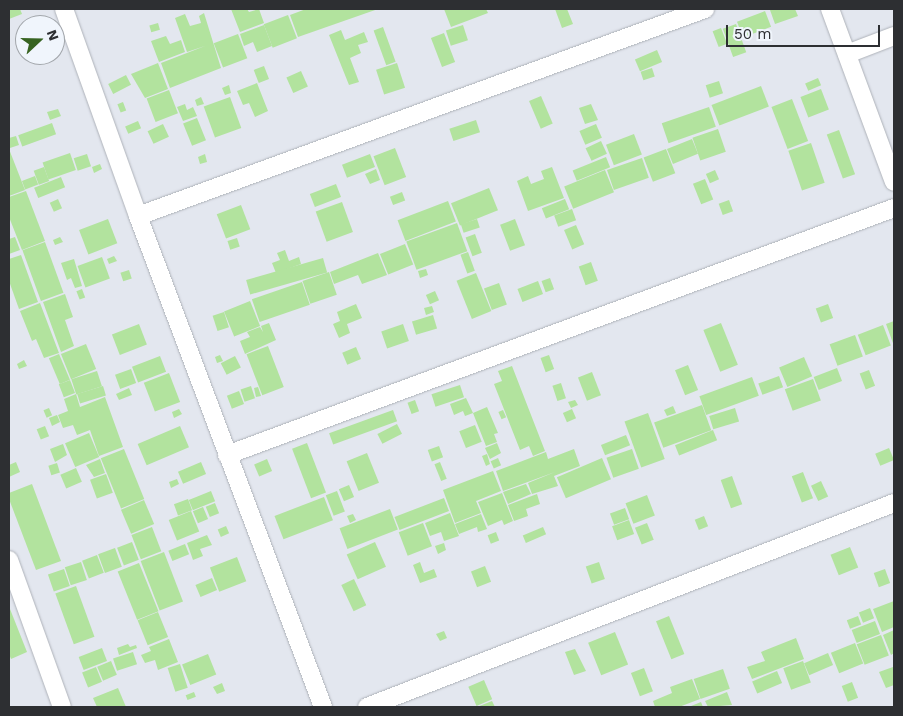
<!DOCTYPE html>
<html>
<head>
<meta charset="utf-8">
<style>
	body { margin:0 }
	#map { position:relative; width:903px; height:716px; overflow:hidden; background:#e3e7ef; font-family:"Work Sans",sans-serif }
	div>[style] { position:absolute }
	.building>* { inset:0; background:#b2e39e; transform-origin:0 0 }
	.roads { filter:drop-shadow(0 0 1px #aeb2b9) drop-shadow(0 0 1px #aeb2b9) }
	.street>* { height:18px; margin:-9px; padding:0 9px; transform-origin:9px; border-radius:9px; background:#fff }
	span { translate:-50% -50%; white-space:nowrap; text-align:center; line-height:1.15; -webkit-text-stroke:4px #f0f5fc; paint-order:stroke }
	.frame { position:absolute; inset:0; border:10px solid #2d2f32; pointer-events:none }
	.north { position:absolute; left:15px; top:15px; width:50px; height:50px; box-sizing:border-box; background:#f0f5fc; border:1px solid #a2a6ab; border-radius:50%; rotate:69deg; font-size:14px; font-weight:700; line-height:20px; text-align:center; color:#2d2f32 }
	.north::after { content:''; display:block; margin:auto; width:18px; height:22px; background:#376321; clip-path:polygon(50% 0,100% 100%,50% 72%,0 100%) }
	.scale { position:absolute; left:726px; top:25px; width:154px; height:22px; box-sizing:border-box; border:2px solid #2d2f32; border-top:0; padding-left:6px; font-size:15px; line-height:18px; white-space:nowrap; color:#2d2f32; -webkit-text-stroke:4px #f0f5fc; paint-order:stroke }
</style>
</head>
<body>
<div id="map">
	<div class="building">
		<i style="clip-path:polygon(9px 9px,20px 9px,22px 14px,9px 19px)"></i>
		<i style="clip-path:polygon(231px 9px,247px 9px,249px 12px,259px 9px,264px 23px,240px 32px)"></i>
		<i style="clip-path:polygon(306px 9px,378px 9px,298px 37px,290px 15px)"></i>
		<i style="clip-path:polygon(444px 9px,486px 9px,488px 13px,451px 27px)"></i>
		<i style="clip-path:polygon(555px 9px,567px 9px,573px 24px,562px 28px)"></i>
		<i style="clip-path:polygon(773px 9px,795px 9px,798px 16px,775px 24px,770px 10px)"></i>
		<i style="left:765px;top:11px;width:17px;height:30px;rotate:69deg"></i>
		<i style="clip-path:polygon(204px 13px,221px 68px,170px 88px,161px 63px,205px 46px,187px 52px,175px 18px,185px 14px,190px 26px,201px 23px,199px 16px)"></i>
		<i style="left:288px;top:15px;width:25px;height:26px;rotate:69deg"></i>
		<i style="left:158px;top:23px;width:7px;height:9px;rotate:74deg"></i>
		<i style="left:736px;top:24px;width:30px;height:14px;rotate:70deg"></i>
		<i style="clip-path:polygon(264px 25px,272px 46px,257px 52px,253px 42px,244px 46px,240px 34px)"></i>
		<i style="left:463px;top:25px;width:16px;height:18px;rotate:72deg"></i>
		<i style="left:383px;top:27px;width:37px;height:10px;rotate:70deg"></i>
		<i style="left:721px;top:28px;width:17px;height:9px;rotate:69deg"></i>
		<i style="clip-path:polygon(341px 30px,345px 40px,364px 32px,368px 42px,358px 45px,361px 53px,350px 58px,359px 82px,349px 85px,329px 35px)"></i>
		<i style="left:444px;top:33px;width:31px;height:14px;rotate:69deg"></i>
		<i style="left:238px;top:34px;width:26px;height:26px;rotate:69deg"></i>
		<i style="clip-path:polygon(166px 36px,170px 44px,181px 40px,185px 52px,159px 62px,151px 41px)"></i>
		<i style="left:657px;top:50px;width:13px;height:24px;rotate:67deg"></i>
		<i style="clip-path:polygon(158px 63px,168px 89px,145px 98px,131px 74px)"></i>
		<i style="left:397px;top:63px;width:26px;height:22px;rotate:72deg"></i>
		<i style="left:264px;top:66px;width:14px;height:11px;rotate:69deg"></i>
		<i style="left:652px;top:68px;width:9px;height:12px;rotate:72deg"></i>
		<i style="left:301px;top:71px;width:17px;height:16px;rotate:66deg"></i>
		<i style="left:126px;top:75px;width:11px;height:20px;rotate:63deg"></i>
		<i style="left:818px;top:78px;width:8px;height:14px;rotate:67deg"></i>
		<i style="left:719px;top:81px;width:13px;height:14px;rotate:72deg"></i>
		<i style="clip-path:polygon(257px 83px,268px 111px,255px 117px,249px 103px,243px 105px,237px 91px)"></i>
		<i style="clip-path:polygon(229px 85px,231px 93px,225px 95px,222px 88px)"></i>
		<i style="left:761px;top:86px;width:22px;height:53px;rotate:69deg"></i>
		<i style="left:821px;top:89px;width:22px;height:22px;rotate:69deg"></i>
		<i style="left:169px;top:90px;width:25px;height:24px;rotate:69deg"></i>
		<i style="left:541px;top:96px;width:30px;height:13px;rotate:67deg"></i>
		<i style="clip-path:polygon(201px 97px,204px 104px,197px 106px,195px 100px)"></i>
		<i style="left:230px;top:97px;width:33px;height:28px;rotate:70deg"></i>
		<i style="left:792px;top:99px;width:45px;height:22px;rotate:69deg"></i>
		<i style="left:123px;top:102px;width:9px;height:6px;rotate:69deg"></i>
		<i style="clip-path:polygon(185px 104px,187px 110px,193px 107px,197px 116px,183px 121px,177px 107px)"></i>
		<i style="clip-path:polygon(591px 104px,598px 120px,585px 124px,579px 108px)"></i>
		<i style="left:709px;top:107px;width:21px;height:50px;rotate:71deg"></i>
		<i style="clip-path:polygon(58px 109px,61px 116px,50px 120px,47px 112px)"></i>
		<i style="left:197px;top:118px;width:24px;height:15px;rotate:68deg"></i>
		<i style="left:476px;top:120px;width:13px;height:28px;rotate:72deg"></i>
		<i style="left:138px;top:121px;width:8px;height:14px;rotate:67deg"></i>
		<i style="left:52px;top:123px;width:12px;height:36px;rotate:70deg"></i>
		<i style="left:163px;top:124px;width:14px;height:17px;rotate:65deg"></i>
		<i style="left:596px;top:124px;width:15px;height:18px;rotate:67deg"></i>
		<i style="left:718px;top:129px;width:24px;height:27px;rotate:71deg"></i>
		<i style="left:839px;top:130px;width:47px;height:13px;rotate:70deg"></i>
		<i style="left:634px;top:134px;width:22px;height:30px;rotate:69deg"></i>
		<i style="clip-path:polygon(16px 136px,19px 145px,10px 148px,9px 138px)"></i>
		<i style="left:692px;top:139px;width:16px;height:27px;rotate:68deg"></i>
		<i style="left:601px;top:141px;width:14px;height:17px;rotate:65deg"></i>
		<i style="left:811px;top:143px;width:42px;height:24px;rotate:71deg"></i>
		<i style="left:395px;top:148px;width:31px;height:23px;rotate:69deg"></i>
		<i style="clip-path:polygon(9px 149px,25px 190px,9px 196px)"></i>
		<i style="left:666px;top:149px;width:26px;height:24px;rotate:69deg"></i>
		<i style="left:70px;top:153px;width:18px;height:29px;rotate:71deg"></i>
		<i style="left:87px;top:154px;width:13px;height:14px;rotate:72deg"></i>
		<i style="clip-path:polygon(205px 154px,207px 162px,200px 164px,198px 157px)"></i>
		<i style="left:370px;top:154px;width:14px;height:30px;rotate:69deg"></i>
		<i style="left:606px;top:157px;width:11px;height:36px;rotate:68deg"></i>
		<i style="left:642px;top:158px;width:21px;height:37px;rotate:71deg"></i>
		<i style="clip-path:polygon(100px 164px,102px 169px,94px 173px,92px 167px)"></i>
		<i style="left:44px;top:167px;width:15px;height:11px;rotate:70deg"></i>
		<i style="clip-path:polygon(552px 167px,564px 198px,528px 211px,517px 181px,528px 176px,531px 184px,544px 179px,541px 171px)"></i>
		<i style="clip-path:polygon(376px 169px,380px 180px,370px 184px,365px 174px)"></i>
		<i style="left:605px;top:170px;width:24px;height:44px;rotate:68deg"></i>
		<i style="left:715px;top:170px;width:10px;height:10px;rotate:66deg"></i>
		<i style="left:35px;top:176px;width:9px;height:14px;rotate:69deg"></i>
		<i style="left:61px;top:177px;width:11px;height:29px;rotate:68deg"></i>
		<i style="left:705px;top:179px;width:22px;height:13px;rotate:68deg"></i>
		<i style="left:336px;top:184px;width:14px;height:28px;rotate:69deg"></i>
		<i style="left:489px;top:188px;width:24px;height:41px;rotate:68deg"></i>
		<i style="clip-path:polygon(26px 191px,45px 241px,22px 250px,9px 217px,9px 197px)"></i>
		<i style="left:402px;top:192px;width:9px;height:13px;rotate:69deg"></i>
		<i style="left:58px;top:199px;width:10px;height:9px;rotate:66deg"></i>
		<i style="left:565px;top:199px;width:11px;height:25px;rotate:68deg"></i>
		<i style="left:729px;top:200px;width:12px;height:11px;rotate:70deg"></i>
		<i style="left:448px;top:201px;width:22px;height:54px;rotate:69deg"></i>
		<i style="left:342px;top:202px;width:32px;height:28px;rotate:70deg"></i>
		<i style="left:241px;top:205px;width:26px;height:26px;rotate:69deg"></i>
		<i style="left:572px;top:209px;width:12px;height:19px;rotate:70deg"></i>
		<i style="left:108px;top:219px;width:26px;height:31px;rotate:69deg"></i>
		<i style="left:477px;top:219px;width:9px;height:17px;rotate:72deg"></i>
		<i style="left:515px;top:219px;width:28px;height:16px;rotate:69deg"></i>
		<i style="left:457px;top:223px;width:30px;height:54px;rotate:70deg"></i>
		<i style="left:576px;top:225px;width:21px;height:13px;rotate:67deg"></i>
		<i style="left:475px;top:234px;width:20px;height:10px;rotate:70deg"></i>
		<i style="clip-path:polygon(15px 237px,20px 250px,9px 254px,9px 239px)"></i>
		<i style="clip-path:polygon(60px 237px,63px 242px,55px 245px,53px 240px)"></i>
		<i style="left:237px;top:238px;width:9px;height:10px;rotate:72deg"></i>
		<i style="left:45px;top:242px;width:54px;height:24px;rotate:70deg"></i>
		<i style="left:405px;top:244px;width:22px;height:27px;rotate:68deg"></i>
		<i style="clip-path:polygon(285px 250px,289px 261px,299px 257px,301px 264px,276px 273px,272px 263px,280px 260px,277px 253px)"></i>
		<i style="left:468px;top:252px;width:20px;height:8px;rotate:70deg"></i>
		<i style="clip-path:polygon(378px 253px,387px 275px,362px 284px,358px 275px,334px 284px,330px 272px)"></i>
		<i style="clip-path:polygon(21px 255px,38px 302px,19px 309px,9px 281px,9px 259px)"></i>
		<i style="clip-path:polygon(114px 256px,117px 261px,109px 264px,107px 259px)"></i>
		<i style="left:102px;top:257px;width:23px;height:26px;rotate:70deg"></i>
		<i style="left:323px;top:258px;width:15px;height:80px;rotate:74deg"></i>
		<i style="clip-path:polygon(74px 259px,82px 286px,75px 288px,71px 278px,67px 280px,61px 263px)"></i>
		<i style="left:591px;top:262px;width:20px;height:13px;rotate:70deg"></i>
		<i style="clip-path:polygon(426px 269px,428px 275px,420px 278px,418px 271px)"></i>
		<i style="left:129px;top:270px;width:9px;height:9px;rotate:72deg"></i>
		<i style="left:329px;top:272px;width:24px;height:28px;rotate:71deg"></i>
		<i style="left:476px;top:273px;width:41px;height:21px;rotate:68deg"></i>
		<i style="left:550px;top:278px;width:12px;height:9px;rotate:70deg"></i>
		<i style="left:538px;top:281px;width:14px;height:22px;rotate:69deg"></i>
		<i style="left:302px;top:282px;width:24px;height:53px;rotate:71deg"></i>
		<i style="left:499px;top:283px;width:23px;height:16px;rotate:70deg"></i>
		<i style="left:82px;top:289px;width:9px;height:6px;rotate:69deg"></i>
		<i style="left:435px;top:291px;width:10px;height:10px;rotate:66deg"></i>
		<i style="clip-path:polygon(65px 294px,73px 317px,65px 320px,74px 346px,61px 352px,43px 302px)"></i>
		<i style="left:250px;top:301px;width:27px;height:28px;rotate:68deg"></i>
		<i style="clip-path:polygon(40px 303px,59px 353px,44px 358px,36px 339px,32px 341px,20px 311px)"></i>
		<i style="clip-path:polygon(356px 304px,362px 318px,347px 324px,350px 333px,339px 338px,333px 324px,340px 321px,337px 312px)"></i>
		<i style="left:828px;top:304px;width:15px;height:13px;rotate:70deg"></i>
		<i style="clip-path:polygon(432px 306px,434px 312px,426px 315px,424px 308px)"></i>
		<i style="left:224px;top:312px;width:16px;height:12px;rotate:72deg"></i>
		<i style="left:433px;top:315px;width:14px;height:22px;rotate:73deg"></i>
		<i style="clip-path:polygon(894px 321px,894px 346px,886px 324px)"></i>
		<i style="clip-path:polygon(269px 323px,276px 340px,245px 354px,240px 341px,250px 337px,247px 332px,260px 327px,263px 332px,261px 326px)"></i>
		<i style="left:721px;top:323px;width:45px;height:19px;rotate:68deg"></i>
		<i style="left:139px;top:324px;width:22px;height:29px;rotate:69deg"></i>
		<i style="left:403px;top:324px;width:18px;height:23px;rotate:71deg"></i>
		<i style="left:883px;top:325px;width:22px;height:27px;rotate:69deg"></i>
		<i style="left:855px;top:335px;width:23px;height:27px;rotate:70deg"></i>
		<i style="left:86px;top:344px;width:27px;height:27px;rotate:68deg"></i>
		<i style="left:268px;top:346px;width:44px;height:23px;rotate:69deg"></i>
		<i style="left:356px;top:347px;width:13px;height:15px;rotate:67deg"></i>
		<i style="left:59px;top:354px;width:28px;height:11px;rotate:67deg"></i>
		<i style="clip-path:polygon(220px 355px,223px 361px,217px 363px,215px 357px)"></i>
		<i style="left:549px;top:355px;width:15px;height:9px;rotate:70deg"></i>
		<i style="left:160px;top:356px;width:17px;height:30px;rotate:69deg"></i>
		<i style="left:235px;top:356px;width:13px;height:16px;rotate:63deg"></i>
		<i style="left:804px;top:357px;width:21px;height:27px;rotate:67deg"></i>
		<i style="clip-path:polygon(24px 360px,27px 366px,19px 369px,17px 364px)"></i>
		<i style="left:688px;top:365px;width:27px;height:14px;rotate:68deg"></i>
		<i style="clip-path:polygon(512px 366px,545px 451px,533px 456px,529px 446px,520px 450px,494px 384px,502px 381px,498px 371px)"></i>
		<i style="left:837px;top:368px;width:14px;height:25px;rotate:69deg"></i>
		<i style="left:131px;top:369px;width:15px;height:17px;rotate:70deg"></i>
		<i style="left:869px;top:370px;width:17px;height:10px;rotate:69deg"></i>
		<i style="left:97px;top:371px;width:16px;height:27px;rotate:72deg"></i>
		<i style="left:592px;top:372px;width:25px;height:15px;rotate:69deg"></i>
		<i style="left:169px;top:373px;width:31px;height:27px;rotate:69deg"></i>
		<i style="left:779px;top:376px;width:12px;height:22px;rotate:70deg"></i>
		<i style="left:752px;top:377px;width:20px;height:56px;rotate:70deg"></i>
		<i style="left:813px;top:379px;width:23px;height:30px;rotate:70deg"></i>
		<i style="left:70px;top:380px;width:14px;height:12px;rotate:69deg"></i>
		<i style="left:561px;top:383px;width:16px;height:9px;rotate:72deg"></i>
		<i style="left:460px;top:385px;width:13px;height:30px;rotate:72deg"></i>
		<i style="left:103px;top:386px;width:10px;height:27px;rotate:73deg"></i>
		<i style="left:251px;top:386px;width:13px;height:11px;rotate:72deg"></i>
		<i style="clip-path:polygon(258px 387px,261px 396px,256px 397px,254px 388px)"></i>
		<i style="clip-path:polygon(129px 388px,132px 395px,119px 400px,116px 394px)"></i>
		<i style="left:239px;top:391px;width:14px;height:13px;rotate:69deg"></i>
		<i style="clip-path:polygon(76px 394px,80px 407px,105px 397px,123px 447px,99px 456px,90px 430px,77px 435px,73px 425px,63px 428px,58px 415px,68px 411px,64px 399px)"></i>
		<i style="clip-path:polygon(466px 398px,473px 413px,465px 416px,463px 411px,454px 415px,450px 404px)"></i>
		<i style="left:415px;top:400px;width:12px;height:8px;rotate:70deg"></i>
		<i style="clip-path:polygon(575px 400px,578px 405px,571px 408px,568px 402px)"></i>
		<i style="left:702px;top:405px;width:27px;height:51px;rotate:70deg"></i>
		<i style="clip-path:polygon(673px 406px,676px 413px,667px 416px,664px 410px)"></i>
		<i style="clip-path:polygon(487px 407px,498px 433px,494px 434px,497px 442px,486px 446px,473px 413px)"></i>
		<i style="left:49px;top:408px;width:8px;height:6px;rotate:67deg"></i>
		<i style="left:735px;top:408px;width:14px;height:27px;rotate:73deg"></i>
		<i style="clip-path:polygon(179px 409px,182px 414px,174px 418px,172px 412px)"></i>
		<i style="left:572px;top:409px;width:10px;height:10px;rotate:66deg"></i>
		<i style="left:393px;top:410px;width:12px;height:68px;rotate:70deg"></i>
		<i style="left:503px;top:410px;width:8px;height:5px;rotate:67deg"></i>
		<i style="left:648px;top:413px;width:49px;height:25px;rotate:70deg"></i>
		<i style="clip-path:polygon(57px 415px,60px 422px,52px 426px,49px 418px)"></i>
		<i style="left:397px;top:424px;width:11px;height:22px;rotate:63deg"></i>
		<i style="left:475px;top:425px;width:18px;height:17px;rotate:68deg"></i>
		<i style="left:45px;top:426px;width:11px;height:9px;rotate:68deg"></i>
		<i style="left:180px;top:426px;width:23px;height:46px;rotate:67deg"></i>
		<i style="left:713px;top:430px;width:11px;height:41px;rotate:68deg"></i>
		<i style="left:89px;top:433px;width:26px;height:26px;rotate:67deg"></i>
		<i style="left:626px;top:435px;width:11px;height:27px;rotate:68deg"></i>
		<i style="left:307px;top:443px;width:53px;height:16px;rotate:69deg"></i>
		<i style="clip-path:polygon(497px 443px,501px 453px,490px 459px,485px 448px)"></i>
		<i style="clip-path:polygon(63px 444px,67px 455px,55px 462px,50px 449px)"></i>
		<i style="left:439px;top:446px;width:12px;height:12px;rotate:70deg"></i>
		<i style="left:889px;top:448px;width:13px;height:15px;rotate:67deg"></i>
		<i style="left:124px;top:449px;width:54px;height:25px;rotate:68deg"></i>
		<i style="clip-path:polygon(574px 449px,580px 466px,554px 476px,558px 486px,532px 494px,528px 483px,555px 472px,503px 491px,496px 471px,546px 452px,548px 459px)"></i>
		<i style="left:632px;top:449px;width:21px;height:27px;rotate:71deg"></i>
		<i style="left:367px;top:453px;width:32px;height:22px;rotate:68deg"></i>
		<i style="clip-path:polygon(487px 454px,490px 464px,486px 466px,482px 456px)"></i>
		<i style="left:498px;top:458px;width:8px;height:8px;rotate:67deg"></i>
		<i style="left:602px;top:458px;width:23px;height:49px;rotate:67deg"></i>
		<i style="clip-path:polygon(100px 459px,105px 473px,94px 477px,86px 465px)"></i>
		<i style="left:267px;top:459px;width:13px;height:14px;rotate:67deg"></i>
		<i style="clip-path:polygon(16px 462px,20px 472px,9px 477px,9px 465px)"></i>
		<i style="left:201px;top:462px;width:13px;height:25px;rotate:67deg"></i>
		<i style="left:440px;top:462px;width:18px;height:6px;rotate:68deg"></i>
		<i style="left:57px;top:463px;width:10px;height:9px;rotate:73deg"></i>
		<i style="left:76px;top:468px;width:15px;height:17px;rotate:67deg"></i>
		<i style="clip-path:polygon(493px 471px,501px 491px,476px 501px,481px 513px,455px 523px,443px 490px)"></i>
		<i style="left:803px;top:472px;width:28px;height:12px;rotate:69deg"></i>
		<i style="left:106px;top:474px;width:20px;height:17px;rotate:70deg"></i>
		<i style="left:732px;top:476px;width:30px;height:12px;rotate:70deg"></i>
		<i style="clip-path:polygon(177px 479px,179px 484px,171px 488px,169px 482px)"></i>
		<i style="left:821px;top:481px;width:17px;height:11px;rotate:65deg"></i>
		<i style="clip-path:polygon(32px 484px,61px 561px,36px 570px,9px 499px,9px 493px)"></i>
		<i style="clip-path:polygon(526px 484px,531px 494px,508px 504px,503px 492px)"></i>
		<i style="left:349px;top:485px;width:13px;height:11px;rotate:67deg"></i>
		<i style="left:211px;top:491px;width:11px;height:24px;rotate:68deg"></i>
		<i style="left:337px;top:491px;width:22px;height:12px;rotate:69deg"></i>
		<i style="clip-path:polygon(502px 493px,513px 521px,504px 525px,502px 520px,488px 526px,478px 502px)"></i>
		<i style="clip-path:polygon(537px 494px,540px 504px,526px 509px,528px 516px,514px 521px,508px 505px)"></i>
		<i style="left:647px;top:495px;width:22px;height:23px;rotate:69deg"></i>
		<i style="left:324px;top:497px;width:25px;height:53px;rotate:69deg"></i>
		<i style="left:444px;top:498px;width:14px;height:53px;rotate:69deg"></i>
		<i style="left:188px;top:499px;width:12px;height:15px;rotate:70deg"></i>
		<i style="left:144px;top:500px;width:26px;height:25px;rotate:67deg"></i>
		<i style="left:215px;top:503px;width:11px;height:10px;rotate:68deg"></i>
		<i style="left:203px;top:507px;width:13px;height:11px;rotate:67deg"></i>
		<i style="left:625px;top:508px;width:12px;height:16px;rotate:70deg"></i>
		<i style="left:390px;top:509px;width:22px;height:54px;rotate:69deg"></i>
		<i style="left:191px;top:511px;width:22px;height:24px;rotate:68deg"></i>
		<i style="clip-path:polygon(450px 513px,459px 536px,444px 541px,441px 532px,430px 536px,425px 523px)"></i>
		<i style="clip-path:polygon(353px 514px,356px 520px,350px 523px,347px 516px)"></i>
		<i style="clip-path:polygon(481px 514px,487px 529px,478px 532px,477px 527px,459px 534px,455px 524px)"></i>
		<i style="left:704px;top:516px;width:11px;height:10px;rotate:68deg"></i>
		<i style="left:629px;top:520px;width:15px;height:18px;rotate:70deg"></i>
		<i style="left:423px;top:523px;width:25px;height:26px;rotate:69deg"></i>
		<i style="left:647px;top:523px;width:18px;height:13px;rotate:68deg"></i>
		<i style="left:226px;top:526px;width:8px;height:9px;rotate:67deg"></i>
		<i style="left:152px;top:527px;width:26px;height:22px;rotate:69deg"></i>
		<i style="left:543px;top:527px;width:8px;height:22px;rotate:67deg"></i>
		<i style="left:496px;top:532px;width:9px;height:9px;rotate:69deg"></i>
		<i style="clip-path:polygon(207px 535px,212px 545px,200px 549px,203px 556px,193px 560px,187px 543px)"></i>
		<i style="left:132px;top:542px;width:19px;height:16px;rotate:69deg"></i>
		<i style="left:375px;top:542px;width:27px;height:31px;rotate:66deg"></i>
		<i style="clip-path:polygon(444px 543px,446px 550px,438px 554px,435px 546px)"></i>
		<i style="left:185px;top:544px;width:11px;height:18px;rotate:68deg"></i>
		<i style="left:850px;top:547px;width:22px;height:21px;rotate:68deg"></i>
		<i style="left:115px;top:548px;width:20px;height:18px;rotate:70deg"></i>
		<i style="left:164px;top:552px;width:53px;height:25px;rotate:69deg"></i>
		<i style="left:97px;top:555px;width:19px;height:16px;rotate:69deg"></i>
		<i style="left:237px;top:557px;width:26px;height:29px;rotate:69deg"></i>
		<i style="left:81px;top:562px;width:19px;height:17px;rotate:72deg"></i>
		<i style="clip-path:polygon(420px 562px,424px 573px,434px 569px,437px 577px,420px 583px,413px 565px)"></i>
		<i style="left:599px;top:562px;width:18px;height:14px;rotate:71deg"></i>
		<i style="left:139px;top:563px;width:52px;height:23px;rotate:68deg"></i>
		<i style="left:485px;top:566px;width:17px;height:15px;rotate:69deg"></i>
		<i style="left:64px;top:569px;width:18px;height:17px;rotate:71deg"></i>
		<i style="left:885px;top:569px;width:15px;height:12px;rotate:70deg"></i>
		<i style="left:212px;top:578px;width:13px;height:18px;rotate:67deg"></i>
		<i style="left:354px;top:579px;width:29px;height:14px;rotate:65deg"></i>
		<i style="left:76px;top:586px;width:54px;height:22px;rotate:70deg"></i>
		<i style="clip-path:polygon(894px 601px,894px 627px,882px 632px,873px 609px)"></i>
		<i style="left:870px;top:608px;width:11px;height:12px;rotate:68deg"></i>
		<i style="clip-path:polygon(10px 609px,27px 652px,11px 659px,9px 654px)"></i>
		<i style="left:158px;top:612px;width:27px;height:22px;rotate:68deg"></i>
		<i style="left:669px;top:616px;width:41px;height:14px;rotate:68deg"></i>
		<i style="left:858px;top:616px;width:9px;height:12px;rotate:69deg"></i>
		<i style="left:875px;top:621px;width:14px;height:25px;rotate:69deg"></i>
		<i style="clip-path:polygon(894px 630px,894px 653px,891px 655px,883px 635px)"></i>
		<i style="clip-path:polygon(444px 631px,447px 638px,440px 641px,436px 634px)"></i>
		<i style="left:615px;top:632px;width:35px;height:29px;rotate:68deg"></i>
		<i style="left:881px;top:635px;width:22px;height:26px;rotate:69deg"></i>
		<i style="clip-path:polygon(796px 638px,804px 659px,752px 679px,747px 667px,765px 661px,761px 652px)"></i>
		<i style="clip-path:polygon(169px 639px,178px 662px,158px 670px,155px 660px,145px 663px,141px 655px,151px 651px,149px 647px)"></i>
		<i style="left:855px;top:643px;width:22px;height:26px;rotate:68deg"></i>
		<i style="clip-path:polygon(128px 644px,130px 647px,136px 645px,137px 648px,119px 655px,117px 648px)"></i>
		<i style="left:102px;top:648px;width:14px;height:25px;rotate:69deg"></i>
		<i style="clip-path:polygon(575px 649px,586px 671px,574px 675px,565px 652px)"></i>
		<i style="left:133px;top:652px;width:13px;height:21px;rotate:72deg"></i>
		<i style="left:828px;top:653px;width:13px;height:26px;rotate:67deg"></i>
		<i style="left:208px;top:654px;width:22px;height:28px;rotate:68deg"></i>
		<i style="left:111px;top:661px;width:15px;height:15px;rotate:67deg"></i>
		<i style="left:803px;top:661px;width:23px;height:21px;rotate:70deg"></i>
		<i style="left:180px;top:664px;width:25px;height:13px;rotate:72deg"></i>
		<i style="left:96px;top:667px;width:16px;height:15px;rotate:68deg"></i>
		<i style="clip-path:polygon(893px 667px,894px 685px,886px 688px,879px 672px)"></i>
		<i style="left:644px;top:668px;width:25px;height:14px;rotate:69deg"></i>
		<i style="left:723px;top:669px;width:21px;height:31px;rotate:71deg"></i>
		<i style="left:777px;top:671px;width:13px;height:27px;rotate:67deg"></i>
		<i style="clip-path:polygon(692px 679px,700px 699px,679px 707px,655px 707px,653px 701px,672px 693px,670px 687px)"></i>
		<i style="left:484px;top:680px;width:21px;height:17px;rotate:67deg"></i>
		<i style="left:852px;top:682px;width:17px;height:11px;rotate:69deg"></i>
		<i style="clip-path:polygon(222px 683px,225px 691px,217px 694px,213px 687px)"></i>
		<i style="clip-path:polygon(118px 688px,126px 707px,97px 707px,93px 698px)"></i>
		<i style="left:194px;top:692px;width:5px;height:9px;rotate:68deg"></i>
		<i style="clip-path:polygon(727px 692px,732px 705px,708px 707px,705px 701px)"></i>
		<i style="clip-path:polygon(492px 701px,495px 707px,477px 707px)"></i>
		<i style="clip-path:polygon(701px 702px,703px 707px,692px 707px,691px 706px)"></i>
	</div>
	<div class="roads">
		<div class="street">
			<i style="left:64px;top:9px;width:220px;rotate:70.3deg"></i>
			<i style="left:138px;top:216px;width:525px;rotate:69.35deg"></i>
			<i style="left:830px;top:9px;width:184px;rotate:69.7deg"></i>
			<i style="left:847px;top:54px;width:50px;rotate:-21deg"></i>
			<i style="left:138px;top:216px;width:604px;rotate:-20.06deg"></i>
			<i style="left:227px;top:455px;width:711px;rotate:-20.32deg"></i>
			<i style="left:9px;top:560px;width:156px;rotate:70.2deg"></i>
			<i style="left:367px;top:707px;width:565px;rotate:-21.16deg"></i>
		</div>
	</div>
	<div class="frame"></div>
	<div class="north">N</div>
	<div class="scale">50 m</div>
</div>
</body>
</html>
